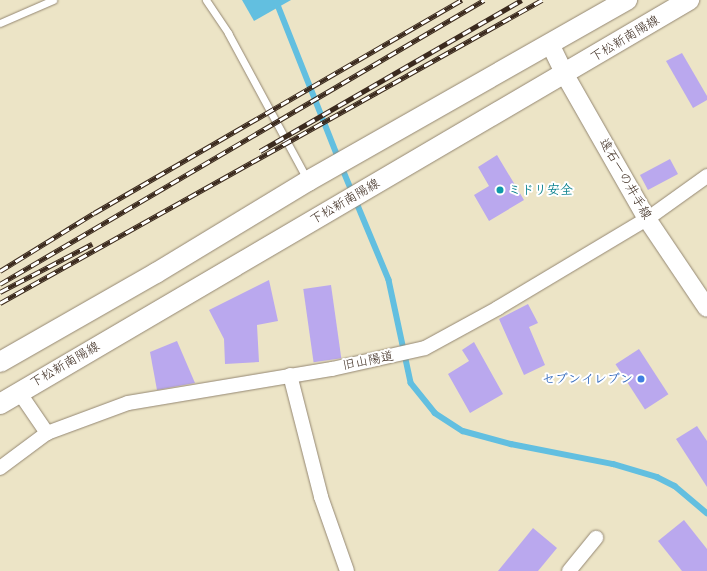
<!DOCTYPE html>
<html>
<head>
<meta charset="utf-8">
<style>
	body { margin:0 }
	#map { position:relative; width:707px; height:571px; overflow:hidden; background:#ece4c6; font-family:Itim,"Klee One",sans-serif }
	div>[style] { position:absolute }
	.water>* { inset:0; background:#62bfe0 }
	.stream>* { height:5.5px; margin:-2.75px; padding:0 2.75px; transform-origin:2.75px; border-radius:2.75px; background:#62bfe0 }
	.building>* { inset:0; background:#baa8ee; transform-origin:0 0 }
	.roads { filter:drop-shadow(0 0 1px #948772) drop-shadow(0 0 1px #948772) }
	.service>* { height:7px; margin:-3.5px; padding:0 3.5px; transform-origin:3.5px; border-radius:3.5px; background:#fff }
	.minor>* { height:14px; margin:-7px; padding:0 7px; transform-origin:7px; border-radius:7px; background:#fff }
	.tertiary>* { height:18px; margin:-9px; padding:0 9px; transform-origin:9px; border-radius:9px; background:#fff }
	.secondary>* { height:20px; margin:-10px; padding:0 10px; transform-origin:10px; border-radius:10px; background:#fff }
	.rail>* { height:4.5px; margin-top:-2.25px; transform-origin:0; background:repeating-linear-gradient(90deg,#fff 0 9px,#3b2a1e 0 18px); box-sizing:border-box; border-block:1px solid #3b2a1e }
	.dots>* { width:11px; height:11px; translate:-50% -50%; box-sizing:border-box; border:2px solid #fff; border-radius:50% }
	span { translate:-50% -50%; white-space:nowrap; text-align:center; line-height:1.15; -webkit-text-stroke:4px #fff; paint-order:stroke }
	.street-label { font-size:13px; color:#3b2a1e }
	.culture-label { font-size:13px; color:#0d838f; font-weight:700 }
	.left { translate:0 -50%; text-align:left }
	.shop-label { font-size:13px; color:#366cbe; font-weight:700 }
	.right { translate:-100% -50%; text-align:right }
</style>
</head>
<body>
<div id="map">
	<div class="water">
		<i style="clip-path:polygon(242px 0,291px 0,254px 21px)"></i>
	</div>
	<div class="stream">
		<i style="left:276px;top:0;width:171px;rotate:68.4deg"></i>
		<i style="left:342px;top:167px;width:122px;rotate:67.4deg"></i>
		<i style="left:389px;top:280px;width:105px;rotate:77.9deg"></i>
		<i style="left:411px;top:383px;width:38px;rotate:51deg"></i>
		<i style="left:435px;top:413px;width:33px;rotate:33deg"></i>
		<i style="left:463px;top:431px;width:50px;rotate:15.2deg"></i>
		<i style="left:511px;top:444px;width:104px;rotate:11.1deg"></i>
		<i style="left:613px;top:464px;width:46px;rotate:16.5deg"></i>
		<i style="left:657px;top:477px;width:20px;rotate:27deg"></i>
		<i style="left:675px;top:486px;width:42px;rotate:40.2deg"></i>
	</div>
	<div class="building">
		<i style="clip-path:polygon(682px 53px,707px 96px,707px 100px,693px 108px,666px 61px)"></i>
		<i style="clip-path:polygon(497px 155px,524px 200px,489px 221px,474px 195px,489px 186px,478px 167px)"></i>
		<i style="left:670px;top:159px;width:17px;height:34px;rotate:62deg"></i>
		<i style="clip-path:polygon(269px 280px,278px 321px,257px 325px,259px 362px,225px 364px,224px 339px,209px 310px)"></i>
		<i style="left:331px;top:285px;width:74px;height:28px;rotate:82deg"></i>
		<i style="clip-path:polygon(528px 304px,538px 323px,529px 327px,545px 365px,524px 375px,499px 319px)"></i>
		<i style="clip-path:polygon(177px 341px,195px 383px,157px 390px,150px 352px)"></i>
		<i style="clip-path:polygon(474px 342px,503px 394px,470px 413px,448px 374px,469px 361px,462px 350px)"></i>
		<i style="left:639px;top:349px;width:54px;height:28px;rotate:57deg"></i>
		<i style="clip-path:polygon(697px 426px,707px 441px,707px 487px,676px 439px)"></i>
		<i style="clip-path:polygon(684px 520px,707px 549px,707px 571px,682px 571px,658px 541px)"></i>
		<i style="clip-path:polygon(533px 528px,557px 548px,538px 571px,498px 571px)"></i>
	</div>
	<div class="roads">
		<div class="service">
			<i style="left:206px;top:0;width:40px;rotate:56deg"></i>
			<i style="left:228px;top:33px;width:166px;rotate:61.6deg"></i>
			<i style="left:0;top:23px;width:58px;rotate:-23.5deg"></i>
		</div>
		<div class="minor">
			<i style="left:290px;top:375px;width:126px;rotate:75.7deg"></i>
			<i style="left:321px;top:497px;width:78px;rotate:70.6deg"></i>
			<i style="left:19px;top:392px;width:50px;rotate:55.7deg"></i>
			<i style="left:0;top:468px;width:59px;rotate:-36.7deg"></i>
			<i style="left:47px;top:433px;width:86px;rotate:-20.3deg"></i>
			<i style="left:128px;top:403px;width:207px;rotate:-9.5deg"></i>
			<i style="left:332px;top:369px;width:95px;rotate:-12.7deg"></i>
			<i style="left:425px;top:348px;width:83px;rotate:-28.7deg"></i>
			<i style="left:498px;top:308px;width:174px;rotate:-30.9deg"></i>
			<i style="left:647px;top:219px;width:74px;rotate:-35.6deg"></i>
			<i style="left:569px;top:571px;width:43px;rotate:-50.7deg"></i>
		</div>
		<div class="tertiary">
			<i style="left:551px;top:46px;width:32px;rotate:64deg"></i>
			<i style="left:565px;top:75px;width:166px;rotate:60.3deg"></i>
			<i style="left:647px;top:219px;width:107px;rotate:56deg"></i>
		</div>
		<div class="secondary">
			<i style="left:0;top:362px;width:180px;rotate:-29.7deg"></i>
			<i style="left:156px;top:273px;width:178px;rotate:-31.2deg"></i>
			<i style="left:308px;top:181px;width:367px;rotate:-29.6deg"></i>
			<i style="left:0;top:404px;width:799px;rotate:-30.39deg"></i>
		</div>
	</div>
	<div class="rail">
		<i style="left:260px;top:151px;width:302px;rotate:-30deg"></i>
		<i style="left:0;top:271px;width:110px;rotate:-31.7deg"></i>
		<i style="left:94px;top:213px;width:425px;rotate:-30.1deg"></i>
		<i style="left:0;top:284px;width:561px;rotate:-30.4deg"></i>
		<i style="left:0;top:292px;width:104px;rotate:-27.6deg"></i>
		<i style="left:0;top:303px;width:621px;rotate:-29.21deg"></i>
	</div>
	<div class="dots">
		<i style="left:500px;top:190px;background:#0f9aa8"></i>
		<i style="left:641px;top:379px;background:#3f7fe0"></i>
	</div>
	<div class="street-label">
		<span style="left:625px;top:39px;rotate:-31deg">下松新南陽線</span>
		<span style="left:625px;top:179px;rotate:60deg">遠石一の井手線</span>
		<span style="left:345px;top:202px;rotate:-30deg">下松新南陽線</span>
		<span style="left:368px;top:361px;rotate:-11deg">旧山陽道</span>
		<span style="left:65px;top:365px;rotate:-30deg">下松新南陽線</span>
	</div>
	<div class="culture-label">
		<span class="left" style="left:508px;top:190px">ミドリ安全</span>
	</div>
	<div class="shop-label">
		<span class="right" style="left:633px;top:379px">セブンイレブン</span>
	</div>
</div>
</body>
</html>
